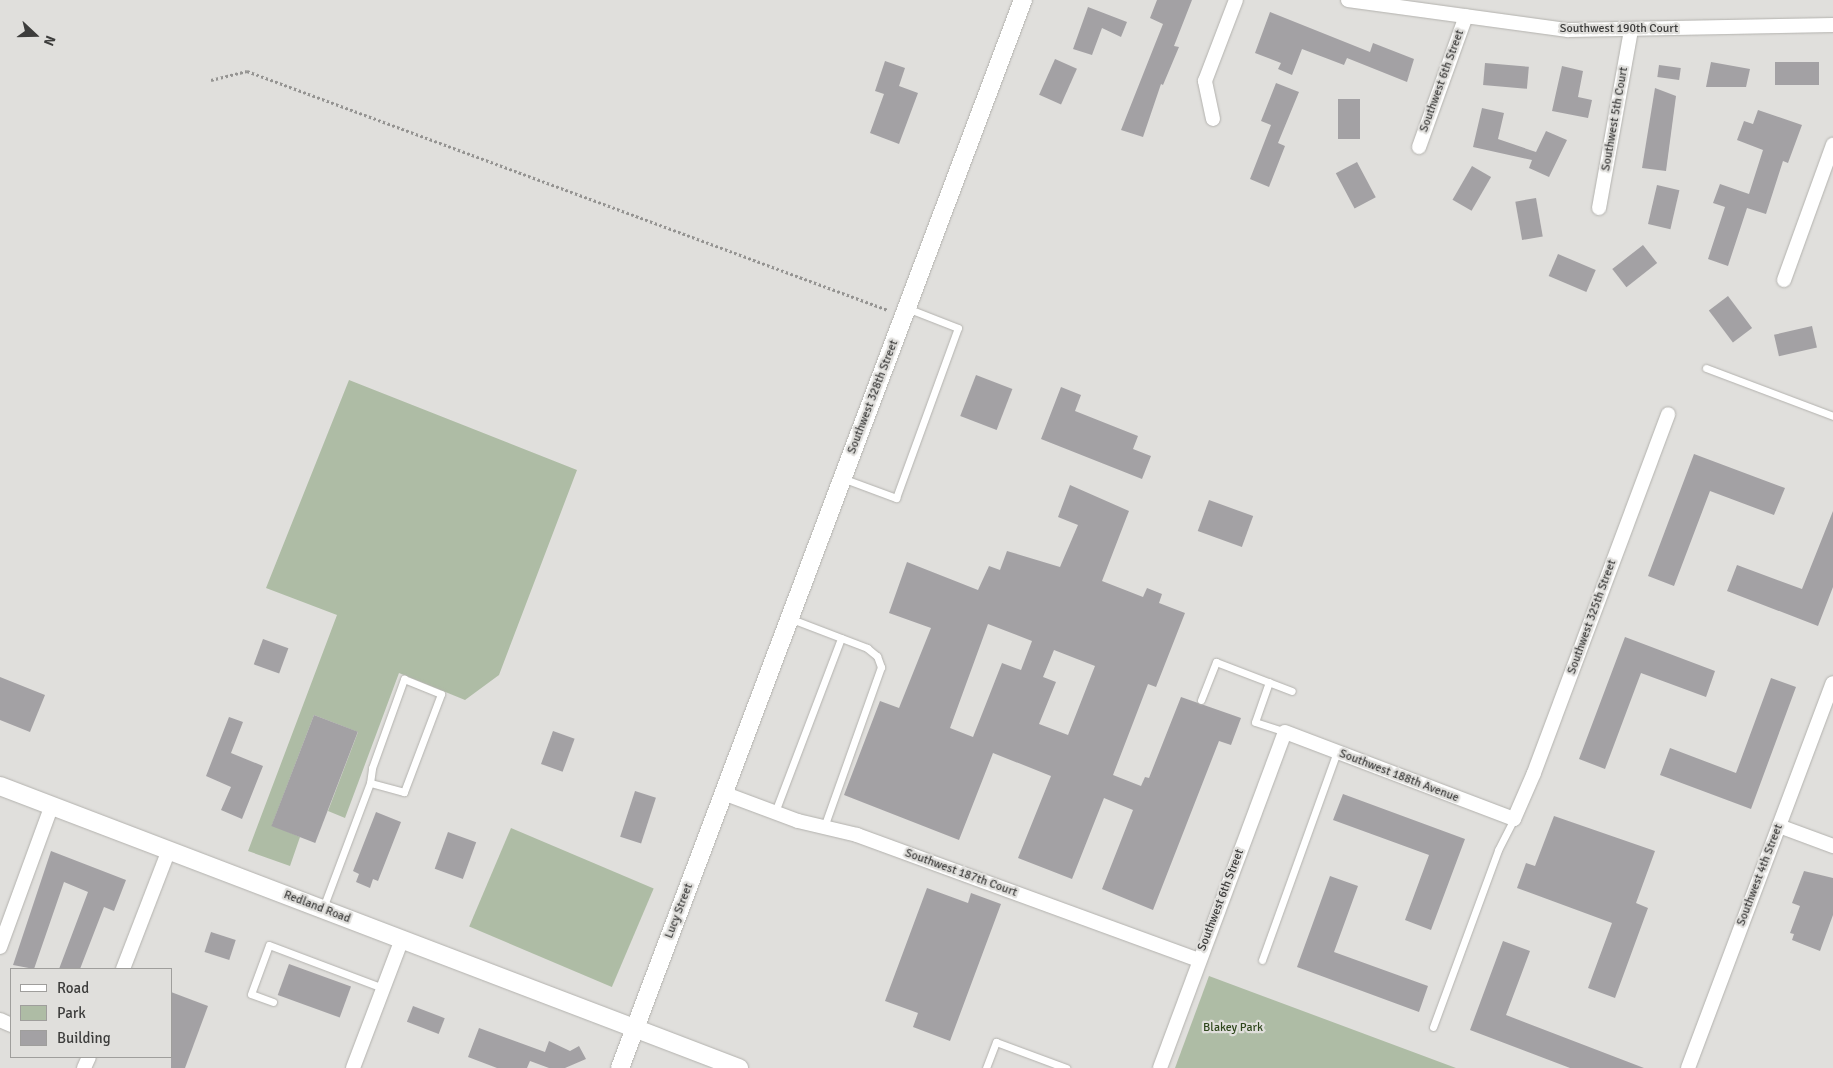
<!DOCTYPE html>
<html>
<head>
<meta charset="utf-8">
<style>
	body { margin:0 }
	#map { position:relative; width:1833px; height:1068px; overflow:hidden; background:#e0dfdc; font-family:Signika,sans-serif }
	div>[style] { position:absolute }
	.green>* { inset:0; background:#aebca5; transform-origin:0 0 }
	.building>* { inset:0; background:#a3a1a4; transform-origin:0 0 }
	.path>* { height:3px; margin-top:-1.5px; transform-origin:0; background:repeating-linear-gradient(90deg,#959492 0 2.5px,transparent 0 5px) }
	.roads { filter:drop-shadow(0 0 1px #b3b2ae) drop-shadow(0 0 1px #b3b2ae) }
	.service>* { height:7px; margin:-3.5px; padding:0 3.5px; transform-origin:3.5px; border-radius:3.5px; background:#fff }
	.minor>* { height:14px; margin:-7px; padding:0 7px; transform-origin:7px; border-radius:7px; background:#fff }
	.tertiary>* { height:18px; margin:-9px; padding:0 9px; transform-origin:9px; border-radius:9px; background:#fff }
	span { translate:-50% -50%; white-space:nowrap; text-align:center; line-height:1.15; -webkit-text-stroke:4.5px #e0dfdc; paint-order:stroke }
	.street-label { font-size:12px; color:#3d3d3c }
	.park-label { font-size:12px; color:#2f471d }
	.legend { position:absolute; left:10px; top:968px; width:162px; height:90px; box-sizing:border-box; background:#e0dfdc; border:1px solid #9f9e9c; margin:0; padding:6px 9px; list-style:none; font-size:15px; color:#3d3d3c }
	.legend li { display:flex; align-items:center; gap:10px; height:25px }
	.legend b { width:25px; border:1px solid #9f9e9c }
	.north { position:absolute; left:10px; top:10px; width:50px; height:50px; -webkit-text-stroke:4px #e0dfdc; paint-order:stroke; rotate:111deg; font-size:14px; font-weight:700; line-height:20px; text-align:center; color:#3d3d3c }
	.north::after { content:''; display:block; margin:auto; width:18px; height:22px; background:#3d3d3c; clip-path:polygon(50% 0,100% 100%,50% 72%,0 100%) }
</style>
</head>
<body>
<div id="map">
	<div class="green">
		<i style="clip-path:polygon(349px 380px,577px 470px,499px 675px,465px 700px,399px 673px,345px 818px,328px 811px,358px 732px,314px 715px,272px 825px,300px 837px,290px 866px,248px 851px,337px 615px,266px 588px)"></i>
		<i style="left:511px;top:828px;width:155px;height:107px;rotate:23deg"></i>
		<i style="clip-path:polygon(1209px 976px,1456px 1068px,1175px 1068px)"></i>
	</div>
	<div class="building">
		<i style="clip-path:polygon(1157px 0,1192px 0,1174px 46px,1179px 47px,1163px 85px,1161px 84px,1143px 137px,1121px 130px,1163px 24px,1150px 18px)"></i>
		<i style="clip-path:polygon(1088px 7px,1127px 22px,1121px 37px,1102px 28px,1092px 55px,1073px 49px)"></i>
		<i style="clip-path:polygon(1270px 12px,1370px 52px,1373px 43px,1414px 59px,1407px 82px,1347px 58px,1344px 65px,1302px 49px,1292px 75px,1278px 69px,1281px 63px,1255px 53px)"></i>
		<i style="left:1055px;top:59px;width:24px;height:39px;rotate:24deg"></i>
		<i style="clip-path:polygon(885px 61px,905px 68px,899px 86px,918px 93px,899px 144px,870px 133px,884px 94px,875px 91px)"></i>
		<i style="clip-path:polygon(1711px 62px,1750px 69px,1746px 87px,1706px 87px)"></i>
		<i style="left:1819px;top:62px;width:23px;height:44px;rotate:90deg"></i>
		<i style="left:1485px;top:63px;width:44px;height:22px;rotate:5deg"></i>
		<i style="left:1659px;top:65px;width:22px;height:12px;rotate:8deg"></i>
		<i style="clip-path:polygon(1562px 66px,1583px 71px,1578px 97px,1592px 100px,1588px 118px,1552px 111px)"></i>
		<i style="clip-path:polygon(1276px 83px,1299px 92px,1278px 143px,1285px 146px,1269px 187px,1250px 179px,1271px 125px,1261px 121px)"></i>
		<i style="clip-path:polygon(1655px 88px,1676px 96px,1666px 171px,1642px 168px)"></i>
		<i style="left:1338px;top:99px;width:22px;height:40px"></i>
		<i style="clip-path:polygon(1482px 108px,1504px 113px,1498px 139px,1536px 152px,1546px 131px,1567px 140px,1549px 177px,1529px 168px,1532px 160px,1473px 147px)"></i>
		<i style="clip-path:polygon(1758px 110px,1802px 125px,1788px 163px,1783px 161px,1766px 214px,1747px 208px,1728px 266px,1708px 259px,1725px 207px,1713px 203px,1720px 184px,1749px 194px,1763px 150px,1737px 140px,1744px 121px,1753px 124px)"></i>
		<i style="left:1357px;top:162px;width:40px;height:24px;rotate:62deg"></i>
		<i style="left:1472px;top:166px;width:22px;height:39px;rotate:30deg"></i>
		<i style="left:1657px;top:185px;width:23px;height:40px;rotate:13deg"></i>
		<i style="left:1536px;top:198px;width:39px;height:21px;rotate:80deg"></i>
		<i style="left:1643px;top:245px;width:23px;height:39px;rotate:52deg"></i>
		<i style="left:1558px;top:254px;width:41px;height:24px;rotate:23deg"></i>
		<i style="left:1728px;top:296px;width:40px;height:24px;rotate:53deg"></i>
		<i style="left:1812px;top:326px;width:22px;height:39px;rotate:77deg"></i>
		<i style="left:976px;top:375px;width:39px;height:44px;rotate:21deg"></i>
		<i style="clip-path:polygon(1061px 387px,1081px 395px,1075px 411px,1138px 436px,1133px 449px,1151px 456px,1142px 479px,1041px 439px)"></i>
		<i style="clip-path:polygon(1694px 454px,1785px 488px,1774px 515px,1710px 491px,1674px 586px,1648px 576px)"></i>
		<i style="clip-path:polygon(evenodd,1070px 485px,1129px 511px,1102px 581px,1143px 597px,1147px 588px,1162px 594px,1159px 603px,1185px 613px,1156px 687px,1148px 684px,1113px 775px,1141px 786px,1145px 777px,1149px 778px,1181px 697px,1241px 718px,1231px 745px,1219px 741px,1153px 910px,1102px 889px,1133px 810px,1104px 798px,1072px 879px,1018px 858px,1051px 776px,993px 753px,959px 840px,844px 795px,880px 701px,899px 708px,931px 628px,889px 613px,907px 562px,978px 590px,989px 566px,1000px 570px,1007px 551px,1060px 567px,1078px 525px,1058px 517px,1070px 485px,988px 624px,1032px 641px,1021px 670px,1002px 663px,973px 737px,950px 728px,988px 624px,1070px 485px,1054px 650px,1095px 666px,1068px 735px,1039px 724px,1056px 682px,1043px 677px,1054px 650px)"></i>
		<i style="left:1209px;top:500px;width:47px;height:33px;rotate:20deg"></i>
		<i style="clip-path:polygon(1833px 511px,1833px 587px,1818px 626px,1727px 591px,1737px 565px,1802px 589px)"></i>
		<i style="clip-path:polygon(1625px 637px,1715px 671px,1706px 697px,1641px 673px,1605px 769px,1579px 759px)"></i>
		<i style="left:263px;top:639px;width:27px;height:27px;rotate:20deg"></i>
		<i style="clip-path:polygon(0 677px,45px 695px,30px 732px,0 720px)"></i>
		<i style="clip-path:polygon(1771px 678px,1796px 687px,1751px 809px,1660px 775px,1670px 748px,1736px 773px)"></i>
		<i style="left:314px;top:715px;width:47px;height:119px;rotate:21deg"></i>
		<i style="clip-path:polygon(229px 717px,243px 722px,231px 753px,263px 766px,242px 819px,221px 810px,231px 787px,206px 776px)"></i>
		<i style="left:553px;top:731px;width:23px;height:35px;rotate:20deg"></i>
		<i style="left:635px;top:791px;width:22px;height:48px;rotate:18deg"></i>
		<i style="clip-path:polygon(1343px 794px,1465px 839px,1431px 930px,1405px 920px,1429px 855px,1333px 820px)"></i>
		<i style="clip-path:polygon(376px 812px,401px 822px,378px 881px,373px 879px,370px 888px,356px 882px,359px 874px,353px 871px)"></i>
		<i style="clip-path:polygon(1554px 816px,1655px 851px,1636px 903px,1648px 908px,1615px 998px,1588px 988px,1612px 923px,1517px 888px,1526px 863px,1535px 866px)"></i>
		<i style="left:448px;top:832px;width:30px;height:39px;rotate:20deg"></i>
		<i style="clip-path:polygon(51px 851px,126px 880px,114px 911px,104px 907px,80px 969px,59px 969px,88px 892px,64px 882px,34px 969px,13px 965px)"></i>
		<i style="clip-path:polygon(1804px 871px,1833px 878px,1833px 915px,1820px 951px,1792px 940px,1794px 934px,1790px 933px,1800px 906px,1792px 903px)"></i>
		<i style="clip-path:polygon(1330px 876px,1358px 886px,1334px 952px,1428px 986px,1419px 1012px,1297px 967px)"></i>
		<i style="clip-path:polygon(927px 888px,968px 903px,971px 893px,1001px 904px,950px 1041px,913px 1027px,918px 1013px,885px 1001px)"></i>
		<i style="left:211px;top:932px;width:26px;height:21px;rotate:18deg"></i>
		<i style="clip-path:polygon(1503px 941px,1530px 951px,1506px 1015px,1644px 1068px,1570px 1068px,1470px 1030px)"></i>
		<i style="left:289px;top:964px;width:66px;height:33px;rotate:20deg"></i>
		<i style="clip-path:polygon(171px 992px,208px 1006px,185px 1068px,171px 1068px)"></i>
		<i style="left:413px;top:1006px;width:34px;height:17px;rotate:21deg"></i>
		<i style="clip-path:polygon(479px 1028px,545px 1052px,549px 1041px,570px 1051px,579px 1046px,586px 1059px,565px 1068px,549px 1068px,530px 1061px,527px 1068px,497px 1068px,468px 1057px)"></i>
	</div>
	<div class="path">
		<i style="left:211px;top:80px;width:37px;rotate:-14deg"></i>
		<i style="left:247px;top:71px;width:684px;rotate:20.45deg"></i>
	</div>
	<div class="roads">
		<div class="service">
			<i style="left:1706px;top:368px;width:136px;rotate:20.7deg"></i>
			<i style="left:842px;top:478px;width:58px;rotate:20.3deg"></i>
			<i style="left:896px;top:498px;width:181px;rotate:-70deg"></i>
			<i style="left:958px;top:328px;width:55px;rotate:-158.6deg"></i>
			<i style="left:789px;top:618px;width:84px;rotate:21deg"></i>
			<i style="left:867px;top:648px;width:13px;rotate:39deg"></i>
			<i style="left:877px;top:656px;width:12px;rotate:70deg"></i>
			<i style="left:881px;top:667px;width:170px;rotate:109.6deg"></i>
			<i style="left:1269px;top:682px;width:42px;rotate:109.3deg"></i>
			<i style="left:1255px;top:722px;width:32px;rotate:18deg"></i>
			<i style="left:1201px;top:700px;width:41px;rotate:-68.5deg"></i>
			<i style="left:1216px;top:662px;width:81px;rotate:20.9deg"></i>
			<i style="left:775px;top:812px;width:186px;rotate:-69.2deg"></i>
			<i style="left:323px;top:908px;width:134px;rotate:-69.4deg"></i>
			<i style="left:370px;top:783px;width:15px;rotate:-82deg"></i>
			<i style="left:372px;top:768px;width:95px;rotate:-70.2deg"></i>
			<i style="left:404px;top:679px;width:40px;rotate:22deg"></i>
			<i style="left:441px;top:694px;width:105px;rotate:110.7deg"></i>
			<i style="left:404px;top:792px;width:35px;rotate:-165deg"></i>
			<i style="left:1262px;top:960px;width:221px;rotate:-70.2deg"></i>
			<i style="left:273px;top:1002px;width:23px;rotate:-160deg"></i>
			<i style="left:251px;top:994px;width:52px;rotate:-69.8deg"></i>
			<i style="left:269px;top:945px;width:122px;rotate:20.7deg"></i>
			<i style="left:1433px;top:1027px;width:189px;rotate:-69.8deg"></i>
			<i style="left:1498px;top:850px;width:35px;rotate:-63deg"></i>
			<i style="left:986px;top:1068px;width:28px;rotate:-69deg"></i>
			<i style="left:996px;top:1042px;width:75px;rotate:20.4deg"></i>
		</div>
		<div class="minor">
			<i style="left:1348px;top:0;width:222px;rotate:7.8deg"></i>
			<i style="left:1568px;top:30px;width:265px;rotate:-1.1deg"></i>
			<i style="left:1213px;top:119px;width:39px;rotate:-102deg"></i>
			<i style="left:1205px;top:81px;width:87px;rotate:-69.1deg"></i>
			<i style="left:1419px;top:147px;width:139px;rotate:-70.3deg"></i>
			<i style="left:1599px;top:208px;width:181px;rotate:-79.8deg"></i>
			<i style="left:1784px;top:280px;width:144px;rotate:-70.1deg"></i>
			<i style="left:723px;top:793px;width:80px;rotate:20.5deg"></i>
			<i style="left:798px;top:821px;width:61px;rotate:13.3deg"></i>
			<i style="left:857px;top:835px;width:363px;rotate:20.1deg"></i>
			<i style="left:1779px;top:826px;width:58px;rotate:20.3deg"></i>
			<i style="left:0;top:947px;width:151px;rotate:-69.9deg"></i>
			<i style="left:123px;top:969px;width:128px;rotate:-68.9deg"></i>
			<i style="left:0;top:1020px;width:12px;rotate:24deg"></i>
			<i style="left:84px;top:1068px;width:12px;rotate:-66deg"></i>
			<i style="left:353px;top:1068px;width:138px;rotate:-69.2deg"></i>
			<i style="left:1160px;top:1068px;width:358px;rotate:-69.6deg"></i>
			<i style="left:1285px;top:732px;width:245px;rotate:20.8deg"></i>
			<i style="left:1514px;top:819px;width:50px;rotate:-66.5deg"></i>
			<i style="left:1534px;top:773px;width:383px;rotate:-69.5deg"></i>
			<i style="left:1688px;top:1068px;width:411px;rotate:-69.4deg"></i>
		</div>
		<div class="tertiary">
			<i style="left:0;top:786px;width:791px;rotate:20.89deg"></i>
			<i style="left:620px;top:1068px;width:1142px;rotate:-69.33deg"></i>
		</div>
	</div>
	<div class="street-label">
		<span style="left:1619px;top:29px">Southwest 190th Court</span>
		<span style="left:1442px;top:81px;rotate:-70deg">Southwest 6th Street</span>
		<span style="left:1615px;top:119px;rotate:-80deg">Southwest 5th Court</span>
		<span style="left:873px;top:397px;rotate:-69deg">Southwest 328th Street</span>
		<span style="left:1592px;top:617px;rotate:-70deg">Southwest 325th Street</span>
		<span style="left:1399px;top:776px;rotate:21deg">Southwest 188th Avenue</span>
		<span style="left:961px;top:873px;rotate:20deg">Southwest 187th Court</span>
		<span style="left:1760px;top:875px;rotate:-69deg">Southwest 4th Street</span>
		<span style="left:1221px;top:900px;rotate:-69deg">Southwest 6th Street</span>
		<span style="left:317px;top:907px;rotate:21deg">Redland Road</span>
		<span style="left:679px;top:911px;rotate:-69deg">Lucy Street</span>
	</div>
	<div class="park-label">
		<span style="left:1233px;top:1028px">Blakey Park</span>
	</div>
	<ul class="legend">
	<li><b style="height:6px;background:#fff"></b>Road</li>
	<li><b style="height:14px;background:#aebca5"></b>Park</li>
	<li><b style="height:14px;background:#a3a1a4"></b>Building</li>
	</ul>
	<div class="north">N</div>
</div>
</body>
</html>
